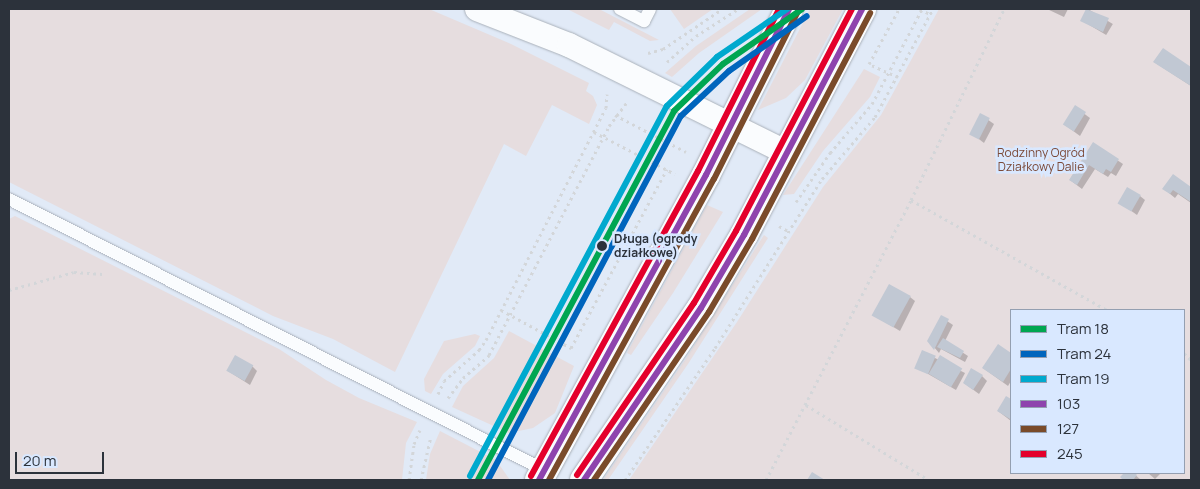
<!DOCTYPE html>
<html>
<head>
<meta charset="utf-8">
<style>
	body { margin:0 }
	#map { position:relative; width:1200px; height:489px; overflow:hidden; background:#e1eaf7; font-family:Manrope,sans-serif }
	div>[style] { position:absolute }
	.green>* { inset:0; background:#e6dddf }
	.shadow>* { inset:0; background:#0003; transform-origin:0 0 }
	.building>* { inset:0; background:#c1c8d3; transform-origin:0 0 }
	.path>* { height:3px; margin-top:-1.5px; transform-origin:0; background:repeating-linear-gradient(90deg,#d3d6d9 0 2.5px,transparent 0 6.5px) }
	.roads { filter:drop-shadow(0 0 1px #aab1ba) drop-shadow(0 0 1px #aab1ba) }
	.lane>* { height:12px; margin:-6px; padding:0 6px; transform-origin:6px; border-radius:6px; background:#fafcfe }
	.street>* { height:24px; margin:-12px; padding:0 12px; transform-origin:12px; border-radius:12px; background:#fafcfe }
	.secondary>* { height:28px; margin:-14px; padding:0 14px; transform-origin:14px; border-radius:14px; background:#fafcfe }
	.bus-1>* { height:6px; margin:-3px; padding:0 3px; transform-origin:3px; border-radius:3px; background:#8e44ad }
	.bus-2>* { height:6px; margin:-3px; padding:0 3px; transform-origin:3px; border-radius:3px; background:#7a4b2a }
	.bus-3>* { height:6px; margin:-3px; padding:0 3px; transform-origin:3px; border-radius:3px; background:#e4002b }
	.tram-1>* { height:6px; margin:-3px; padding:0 3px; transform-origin:3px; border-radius:3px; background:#00a651 }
	.tram-2>* { height:6px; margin:-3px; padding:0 3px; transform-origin:3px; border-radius:3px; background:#0065bd }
	.tram-3>* { height:6px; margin:-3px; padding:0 3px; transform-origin:3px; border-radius:3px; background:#00a9ce }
	.dots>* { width:14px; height:14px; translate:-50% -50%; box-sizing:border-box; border:2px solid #d9e8ff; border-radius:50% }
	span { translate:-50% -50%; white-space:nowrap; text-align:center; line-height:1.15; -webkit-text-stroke:5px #d9e8ff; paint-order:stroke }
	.park-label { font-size:12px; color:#7b4938 }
	.stop-label { font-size:12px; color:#2c323b; font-weight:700 }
	.left { translate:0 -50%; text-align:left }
	.frame { position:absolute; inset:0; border:10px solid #2c323b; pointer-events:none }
	.legend { position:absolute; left:1010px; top:309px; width:175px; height:165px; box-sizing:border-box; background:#d9e8ff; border:1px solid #949fb1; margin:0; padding:6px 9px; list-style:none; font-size:15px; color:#2c323b }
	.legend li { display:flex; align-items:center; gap:10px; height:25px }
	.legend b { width:25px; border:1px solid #949fb1 }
	.scale { position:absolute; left:15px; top:452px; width:89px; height:22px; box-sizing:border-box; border:2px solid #2c323b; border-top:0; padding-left:6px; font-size:15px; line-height:18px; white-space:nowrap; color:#2c323b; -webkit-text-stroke:4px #d9e8ff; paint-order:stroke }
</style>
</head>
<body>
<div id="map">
	<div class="green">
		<i style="clip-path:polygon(9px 9px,429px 9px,511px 44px,589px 83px,586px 91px,593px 96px,597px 105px,589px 124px,552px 105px,526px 156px,504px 144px,395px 372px,333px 339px,273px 316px,9px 182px)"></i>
		<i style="clip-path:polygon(567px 9px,599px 9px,659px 40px,650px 41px,614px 22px,609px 30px)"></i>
		<i style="clip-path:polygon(670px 9px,713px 9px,684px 29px)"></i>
		<i style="clip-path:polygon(750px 9px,762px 9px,699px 53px,672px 77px,665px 73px,696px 46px)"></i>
		<i style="clip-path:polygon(810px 9px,843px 9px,805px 80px,786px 98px,758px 110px)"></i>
		<i style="clip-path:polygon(evenodd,939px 9px,1191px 9px,1191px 480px,629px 480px,737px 322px,823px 187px,881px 115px,939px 9px,1011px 310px,1184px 310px,1184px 473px,1011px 473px,1011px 310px)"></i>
		<i style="clip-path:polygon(864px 69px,880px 77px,870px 97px,823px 151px,794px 194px,783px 195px)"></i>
		<i style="clip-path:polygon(707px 205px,723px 212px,673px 293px,631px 355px,627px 353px)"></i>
		<i style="clip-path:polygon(15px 216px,279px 349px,326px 380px,359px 398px,417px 422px,406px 443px,402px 480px,9px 480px,9px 219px)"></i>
		<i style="clip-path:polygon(764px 235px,768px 238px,688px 364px,608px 480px,603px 480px,685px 360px)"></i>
		<i style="clip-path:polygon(509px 331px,574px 366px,555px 413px,533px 428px,509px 433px,452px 407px,463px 386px,494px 358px)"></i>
		<i style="clip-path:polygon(475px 334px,480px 336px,475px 346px,443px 374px,431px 394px,425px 391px,424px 379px,444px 341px)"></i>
		<i style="clip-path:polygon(440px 431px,496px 460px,510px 480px,426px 480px,430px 454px)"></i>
	</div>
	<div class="shadow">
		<i style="clip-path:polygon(1047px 9px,1068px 9px,1064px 17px)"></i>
		<i style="left:1088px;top:9px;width:29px;height:13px;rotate:31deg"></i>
		<i style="clip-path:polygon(1163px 49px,1191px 69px,1191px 86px,1154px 62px)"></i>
		<i style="clip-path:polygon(1075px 107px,1090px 118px,1080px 136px,1065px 125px)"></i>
		<i style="clip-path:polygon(981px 115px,994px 124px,984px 143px,971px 133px)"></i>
		<i style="clip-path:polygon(1093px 144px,1123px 164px,1116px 176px,1111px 173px,1108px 177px,1095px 169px,1082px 189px,1070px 180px)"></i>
		<i style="clip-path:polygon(1173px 176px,1191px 189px,1191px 203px,1178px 194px,1175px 198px,1164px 189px)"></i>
		<i style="clip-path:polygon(1140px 196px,1145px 200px,1137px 215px,1120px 203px)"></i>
		<i style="clip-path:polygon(910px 297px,915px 301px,900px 331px,875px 316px)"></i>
		<i style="clip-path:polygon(941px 317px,953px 325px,945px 341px,968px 356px,965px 362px,941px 349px,939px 353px,929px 341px)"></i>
		<i style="clip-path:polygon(998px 346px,1011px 355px,1011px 381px,1008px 386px,983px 368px)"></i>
		<i style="clip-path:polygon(923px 352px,965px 373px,956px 390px,916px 367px)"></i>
		<i style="clip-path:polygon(252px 366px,257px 371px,250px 385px,228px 371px)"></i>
		<i style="clip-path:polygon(982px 376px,987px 381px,979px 394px,964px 383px)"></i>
		<i style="clip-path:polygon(1006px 398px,1011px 401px,1011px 421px,998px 411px)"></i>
		<i style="clip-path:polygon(1126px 473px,1133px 473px,1141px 480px,1125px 480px,1122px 477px)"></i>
		<i style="clip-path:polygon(1148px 473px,1161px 473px,1155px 479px)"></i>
	</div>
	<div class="building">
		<i style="clip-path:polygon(1086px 9px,1109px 18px,1103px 32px,1080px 21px)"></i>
		<i style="clip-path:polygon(1163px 48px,1191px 67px,1191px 86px,1153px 62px)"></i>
		<i style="left:1075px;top:105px;width:13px;height:23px;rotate:32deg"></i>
		<i style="left:980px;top:113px;width:11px;height:24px;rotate:27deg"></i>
		<i style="clip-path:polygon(1093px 142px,1119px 159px,1111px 172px,1106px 169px,1103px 174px,1089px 165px,1077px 185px,1069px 180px)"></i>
		<i style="clip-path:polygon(1173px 174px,1191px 187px,1191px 202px,1173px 190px,1170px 194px,1162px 189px)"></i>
		<i style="left:1127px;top:187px;width:16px;height:19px;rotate:30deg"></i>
		<i style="left:889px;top:284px;width:25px;height:36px;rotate:29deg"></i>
		<i style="clip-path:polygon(941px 315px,949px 319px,934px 350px,927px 341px)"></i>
		<i style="clip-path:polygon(943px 338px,964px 351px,960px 358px,937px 347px)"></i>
		<i style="clip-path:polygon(998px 344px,1011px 353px,1011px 369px,1003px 382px,982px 368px)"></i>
		<i style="left:922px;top:350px;width:15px;height:20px;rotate:23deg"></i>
		<i style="left:235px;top:355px;width:21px;height:18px;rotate:29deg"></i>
		<i style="left:940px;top:355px;width:26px;height:22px;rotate:31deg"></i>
		<i style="clip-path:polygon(971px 368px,983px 375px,973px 390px,963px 383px)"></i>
		<i style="clip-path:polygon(1006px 396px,1011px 399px,1010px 419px,997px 411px)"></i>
		<i style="clip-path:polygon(812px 472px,825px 480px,807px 480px)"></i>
		<i style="clip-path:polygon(1124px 473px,1135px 473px,1137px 475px,1133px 480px,1123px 480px,1120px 477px)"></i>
	</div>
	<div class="path">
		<i style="left:920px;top:9px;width:11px;rotate:27deg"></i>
		<i style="left:648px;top:53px;width:16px;rotate:-15deg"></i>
		<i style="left:663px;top:49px;width:71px;rotate:-34.1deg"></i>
		<i style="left:667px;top:62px;width:39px;rotate:-42deg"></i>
		<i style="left:696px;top:36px;width:50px;rotate:-32.7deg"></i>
		<i style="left:898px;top:77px;width:32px;rotate:-156deg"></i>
		<i style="left:869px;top:64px;width:63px;rotate:-61.4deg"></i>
		<i style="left:615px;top:115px;width:80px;rotate:27.5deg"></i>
		<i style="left:594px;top:132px;width:91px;rotate:27.4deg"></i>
		<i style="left:911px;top:200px;width:225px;rotate:29.3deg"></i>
		<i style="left:796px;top:202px;width:60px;rotate:-55.2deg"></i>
		<i style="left:830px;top:153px;width:65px;rotate:-49.4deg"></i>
		<i style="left:872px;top:104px;width:107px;rotate:-62.2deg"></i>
		<i style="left:779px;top:226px;width:13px;rotate:29deg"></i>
		<i style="left:9px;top:290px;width:67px;rotate:-15.5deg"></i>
		<i style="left:74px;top:272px;width:32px;rotate:4deg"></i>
		<i style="left:501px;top:310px;width:80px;rotate:28.5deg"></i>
		<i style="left:571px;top:348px;width:203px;rotate:-61.8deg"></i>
		<i style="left:1184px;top:353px;width:10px;rotate:45deg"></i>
		<i style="left:438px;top:394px;width:14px;rotate:-65deg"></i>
		<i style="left:444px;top:381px;width:47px;rotate:-41.5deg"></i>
		<i style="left:479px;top:350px;width:12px;rotate:-55deg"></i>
		<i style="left:486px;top:340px;width:261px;rotate:-62.7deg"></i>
		<i style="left:606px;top:108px;width:14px;rotate:-86deg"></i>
		<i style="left:448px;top:398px;width:25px;rotate:-53deg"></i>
		<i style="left:463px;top:378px;width:35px;rotate:-41deg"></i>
		<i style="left:489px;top:355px;width:259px;rotate:-62.3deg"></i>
		<i style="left:609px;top:126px;width:30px;rotate:-53deg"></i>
		<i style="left:806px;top:405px;width:144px;rotate:31.4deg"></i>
		<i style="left:409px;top:480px;width:36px;rotate:-82deg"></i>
		<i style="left:414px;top:444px;width:15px;rotate:-67deg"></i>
		<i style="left:421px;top:480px;width:45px;rotate:-77.2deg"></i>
		<i style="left:625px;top:480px;width:160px;rotate:-55.7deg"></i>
		<i style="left:715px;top:348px;width:200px;rotate:-57.7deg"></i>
		<i style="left:822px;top:179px;width:82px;rotate:-49.5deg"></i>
		<i style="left:875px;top:117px;width:123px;rotate:-61.8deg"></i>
		<i style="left:766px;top:480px;width:315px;rotate:-62.6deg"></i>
		<i style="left:911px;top:200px;width:212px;rotate:-64deg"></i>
	</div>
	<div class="roads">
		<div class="lane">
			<i style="left:620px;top:9px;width:27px;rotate:27deg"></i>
			<i style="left:644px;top:21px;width:13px;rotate:-63deg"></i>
			<i style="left:9px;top:199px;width:600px;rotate:26.86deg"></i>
		</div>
		<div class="street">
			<i style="left:477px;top:9px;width:99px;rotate:21.4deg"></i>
			<i style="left:569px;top:45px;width:244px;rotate:26.3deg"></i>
		</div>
		<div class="secondary">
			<i style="left:539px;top:480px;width:348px;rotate:-61.3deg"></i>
			<i style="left:706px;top:175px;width:186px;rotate:-63.4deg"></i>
			<i style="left:584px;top:480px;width:208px;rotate:-55.8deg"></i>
			<i style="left:701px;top:308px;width:85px;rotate:-59.5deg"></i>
			<i style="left:744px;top:235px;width:255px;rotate:-62.4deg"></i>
		</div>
	</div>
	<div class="bus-1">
		<i style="left:539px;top:480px;width:348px;rotate:-61.3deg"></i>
		<i style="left:706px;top:175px;width:186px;rotate:-63.4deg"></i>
		<i style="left:584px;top:480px;width:208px;rotate:-55.8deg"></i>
		<i style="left:701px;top:308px;width:85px;rotate:-59.5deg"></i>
		<i style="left:744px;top:235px;width:255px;rotate:-62.4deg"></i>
	</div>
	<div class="bus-2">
		<i style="left:549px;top:480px;width:343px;rotate:-61.3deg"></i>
		<i style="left:714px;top:179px;width:186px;rotate:-63.4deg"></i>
		<i style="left:594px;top:480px;width:204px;rotate:-55.6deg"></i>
		<i style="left:709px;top:312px;width:85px;rotate:-59.5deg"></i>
		<i style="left:752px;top:239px;width:255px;rotate:-62.4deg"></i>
	</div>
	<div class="bus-3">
		<i style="left:577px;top:475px;width:208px;rotate:-55.8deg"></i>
		<i style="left:694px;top:303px;width:83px;rotate:-59.7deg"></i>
		<i style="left:736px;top:231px;width:250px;rotate:-62.4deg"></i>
		<i style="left:531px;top:476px;width:348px;rotate:-61.3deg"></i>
		<i style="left:698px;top:171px;width:181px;rotate:-63.4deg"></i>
	</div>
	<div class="tram-1">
		<i style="left:478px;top:480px;width:418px;rotate:-62deg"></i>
		<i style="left:674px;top:111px;width:68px;rotate:-43.8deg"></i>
		<i style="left:723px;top:64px;width:96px;rotate:-34.8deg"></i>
	</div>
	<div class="tram-2">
		<i style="left:488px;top:480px;width:412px;rotate:-62.1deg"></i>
		<i style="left:681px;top:116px;width:66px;rotate:-43.2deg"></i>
		<i style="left:729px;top:71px;width:95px;rotate:-35.2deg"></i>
	</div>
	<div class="tram-3">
		<i style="left:470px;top:476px;width:419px;rotate:-62deg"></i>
		<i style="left:667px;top:106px;width:70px;rotate:-44.4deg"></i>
		<i style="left:717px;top:57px;width:85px;rotate:-34.4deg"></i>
	</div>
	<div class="dots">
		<i style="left:602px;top:246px;background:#2c323b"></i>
	</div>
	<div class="park-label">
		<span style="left:1041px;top:160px">Rodzinny Ogród<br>Działkowy Dalie</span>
	</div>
	<div class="stop-label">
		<span class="left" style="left:614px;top:246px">Długa (ogrody<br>działkowe)</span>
	</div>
	<div class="frame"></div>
	<ul class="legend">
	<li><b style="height:6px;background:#00a651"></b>Tram 18</li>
	<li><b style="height:6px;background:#0065bd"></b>Tram 24</li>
	<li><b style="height:6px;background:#00a9ce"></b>Tram 19</li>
	<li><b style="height:6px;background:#8e44ad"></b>103</li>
	<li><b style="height:6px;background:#7a4b2a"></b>127</li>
	<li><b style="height:6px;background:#e4002b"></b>245</li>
	</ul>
	<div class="scale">20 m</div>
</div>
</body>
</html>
